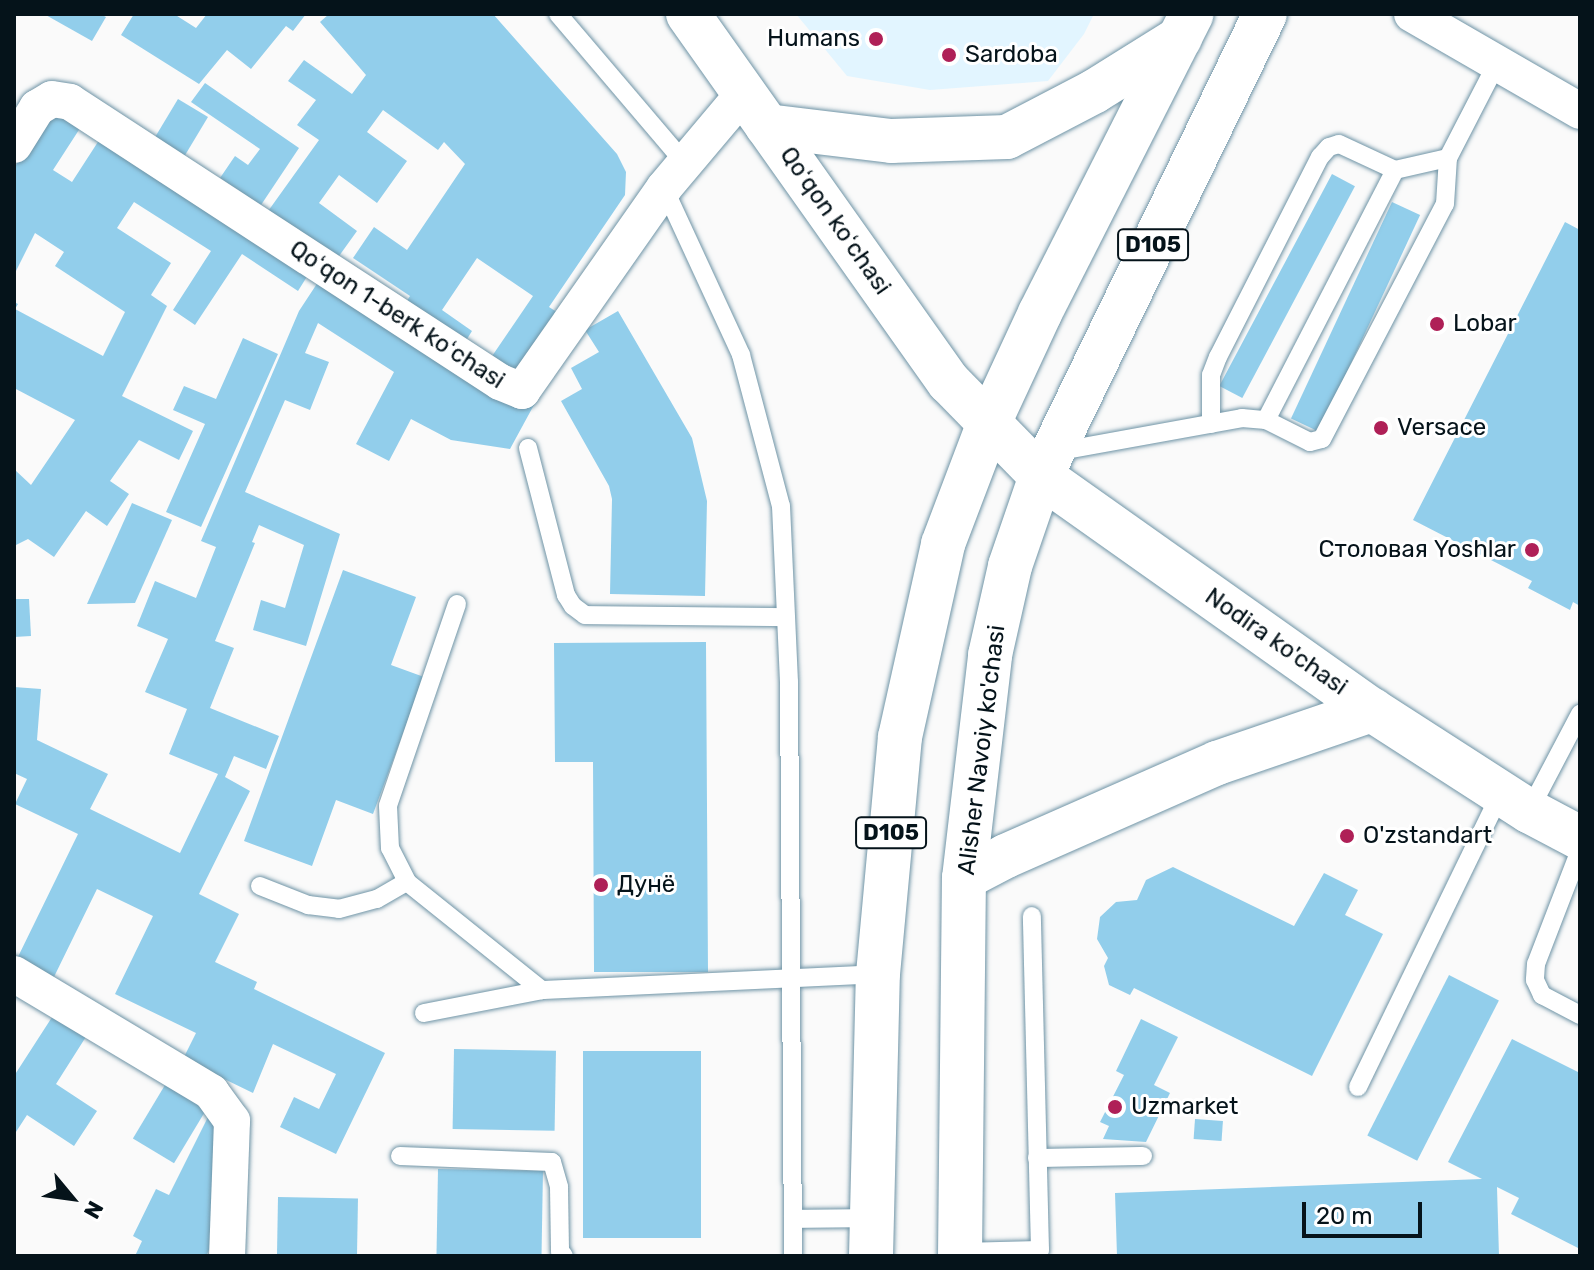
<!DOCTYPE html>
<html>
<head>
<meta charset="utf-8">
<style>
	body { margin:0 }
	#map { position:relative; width:1594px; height:1270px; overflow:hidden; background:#fafafa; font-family:Rubik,sans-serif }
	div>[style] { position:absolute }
	.built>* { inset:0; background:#e2f5ff }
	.building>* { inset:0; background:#92ceeb; transform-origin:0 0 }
	.roads { filter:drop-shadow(0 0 2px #6f94a6) drop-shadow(0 0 2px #6f94a6) }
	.lane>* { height:18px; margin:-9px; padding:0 9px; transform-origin:9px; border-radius:9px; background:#fff }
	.street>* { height:36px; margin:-18px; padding:0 18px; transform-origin:18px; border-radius:18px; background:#fff }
	.secondary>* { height:44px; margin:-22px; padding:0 22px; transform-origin:22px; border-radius:22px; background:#fff }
	.primary>* { height:44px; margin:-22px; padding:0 22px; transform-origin:22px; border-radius:22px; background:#fff }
	.dots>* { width:22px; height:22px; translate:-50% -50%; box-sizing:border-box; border:4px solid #fff; border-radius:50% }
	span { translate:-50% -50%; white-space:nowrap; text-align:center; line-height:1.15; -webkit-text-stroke:6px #fff; paint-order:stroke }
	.shield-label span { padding:2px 6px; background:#fff; border:2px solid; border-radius:6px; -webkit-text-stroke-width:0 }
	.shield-label { font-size:22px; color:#05131a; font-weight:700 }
	.poi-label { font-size:24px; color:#05131a }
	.right { translate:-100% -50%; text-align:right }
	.left { translate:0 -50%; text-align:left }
	.street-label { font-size:24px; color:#05131a }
	.frame { position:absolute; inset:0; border:16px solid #05131a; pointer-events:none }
	.north { position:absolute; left:32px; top:1158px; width:80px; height:80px; -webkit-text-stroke:6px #fff; paint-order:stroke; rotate:119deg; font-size:22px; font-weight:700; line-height:32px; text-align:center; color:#05131a }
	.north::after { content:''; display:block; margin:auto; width:28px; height:36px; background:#05131a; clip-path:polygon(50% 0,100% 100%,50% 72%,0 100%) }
	.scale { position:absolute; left:1302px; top:1202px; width:120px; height:36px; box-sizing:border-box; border:4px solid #05131a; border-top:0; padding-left:10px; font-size:24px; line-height:28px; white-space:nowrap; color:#05131a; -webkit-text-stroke:6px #fff; paint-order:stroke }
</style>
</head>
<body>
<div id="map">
	<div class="built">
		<i style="clip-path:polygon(796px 14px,1094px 14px,1084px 34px,1048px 81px,930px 90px,847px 76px)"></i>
	</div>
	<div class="building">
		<i style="clip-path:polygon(44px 14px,100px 14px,106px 17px,92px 41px)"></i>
		<i style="clip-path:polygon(134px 14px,174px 14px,196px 28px,207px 14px,306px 14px,293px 31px,286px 26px,251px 69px,227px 50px,199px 84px,121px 35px)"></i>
		<i style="clip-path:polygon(329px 14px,493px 14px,617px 154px,626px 172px,625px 195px,549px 307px,563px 316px,516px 386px,486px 365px,533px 296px,477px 258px,442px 310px,472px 331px,462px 347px,403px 307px,410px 296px,353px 258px,374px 227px,407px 250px,465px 164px,444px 142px,438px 150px,383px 110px,367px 132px,407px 161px,377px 203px,339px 175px,319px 203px,357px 231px,334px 263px,266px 214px,319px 140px,297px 125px,316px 100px,288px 81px,304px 60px,352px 94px,366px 75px,320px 22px)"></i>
		<i style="clip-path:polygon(205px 83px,299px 148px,261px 205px,220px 178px,235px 156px,248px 165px,260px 149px,191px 102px)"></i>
		<i style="left:178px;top:99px;width:35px;height:52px;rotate:31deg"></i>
		<i style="clip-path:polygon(58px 101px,86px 119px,53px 170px,72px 182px,105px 131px,313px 267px,298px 291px,242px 254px,195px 325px,173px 310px,211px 251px,134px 202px,117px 228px,171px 263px,151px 295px,167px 306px,122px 396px,193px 431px,179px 460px,139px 440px,110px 481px,129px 494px,107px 526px,86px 511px,54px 557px,28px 539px,14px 546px,14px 469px,31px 485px,75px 420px,14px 388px,14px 302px,18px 304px,15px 309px,103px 356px,125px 312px,55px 266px,64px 252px,35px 233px,14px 275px,14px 168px)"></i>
		<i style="left:1332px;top:174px;width:26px;height:240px;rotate:28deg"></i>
		<i style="left:1392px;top:202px;width:31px;height:239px;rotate:25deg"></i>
		<i style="clip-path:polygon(1565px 222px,1580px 230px,1580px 606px,1573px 602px,1570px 610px,1528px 588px,1532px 581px,1413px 520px)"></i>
		<i style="clip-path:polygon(322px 276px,445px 356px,535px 403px,510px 449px,451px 440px,411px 419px,389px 461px,356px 444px,394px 372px,318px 323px,305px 353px,329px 362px,310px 410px,285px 400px,245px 492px,340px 534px,306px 646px,253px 630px,261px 600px,285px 608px,304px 545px,259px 525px,252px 542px,255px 543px,215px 641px,234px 648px,210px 708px,279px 736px,266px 769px,234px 756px,225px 777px,250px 791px,199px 894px,239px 914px,215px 962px,257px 982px,254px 989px,385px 1053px,336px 1154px,280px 1127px,294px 1097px,319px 1109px,336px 1074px,273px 1044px,253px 1093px,183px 1059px,196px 1033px,115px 994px,153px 916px,97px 889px,51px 983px,14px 965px,78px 834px,15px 804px,27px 779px,14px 773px,14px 687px,41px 689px,37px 740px,108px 774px,90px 809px,180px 853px,218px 774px,169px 754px,187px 709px,145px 692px,168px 639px,137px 626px,155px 581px,196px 598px,216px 547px,201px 541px,299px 311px)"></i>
		<i style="clip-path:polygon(618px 311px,692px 438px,707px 501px,705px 596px,610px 594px,612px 499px,609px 486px,561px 401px,582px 389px,571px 368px,599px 352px,585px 330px)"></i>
		<i style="clip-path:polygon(243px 338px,278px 354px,201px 527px,166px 512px,205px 424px,173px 410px,184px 386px,216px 399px)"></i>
		<i style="clip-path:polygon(132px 503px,172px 520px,135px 603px,87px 604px)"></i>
		<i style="clip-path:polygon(343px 570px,416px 597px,391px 665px,424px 677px,373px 814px,336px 800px,312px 866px,244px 841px)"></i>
		<i style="clip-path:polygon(14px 599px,29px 599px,31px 636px,14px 637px)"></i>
		<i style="clip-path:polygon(706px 642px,708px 972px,594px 972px,593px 762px,555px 762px,554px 643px)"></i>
		<i style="clip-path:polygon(1173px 867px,1294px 926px,1324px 873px,1358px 890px,1345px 915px,1383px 934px,1312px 1076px,1134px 988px,1130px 995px,1109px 985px,1104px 966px,1108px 958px,1097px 939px,1100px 917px,1116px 902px,1137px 900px,1146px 880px)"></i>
		<i style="left:1449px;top:975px;width:56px;height:180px;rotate:27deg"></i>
		<i style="clip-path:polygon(56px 1011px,89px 1032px,56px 1084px,97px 1111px,74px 1146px,27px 1115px,14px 1135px,14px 1076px)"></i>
		<i style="clip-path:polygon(1141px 1019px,1178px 1037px,1154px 1085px,1170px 1093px,1146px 1142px,1103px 1139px,1109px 1126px,1100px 1122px,1124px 1075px,1116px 1071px)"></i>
		<i style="clip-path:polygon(1512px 1039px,1580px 1073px,1580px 1249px,1511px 1214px,1519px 1198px,1497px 1187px,1499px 1256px,1117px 1256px,1115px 1193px,1482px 1179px,1448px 1162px)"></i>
		<i style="left:454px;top:1049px;width:102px;height:80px;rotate:1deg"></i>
		<i style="left:701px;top:1051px;width:187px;height:118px;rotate:90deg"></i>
		<i style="left:171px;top:1075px;width:48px;height:74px;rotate:31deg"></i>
		<i style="clip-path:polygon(210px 1113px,229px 1123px,223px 1222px,206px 1256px,135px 1256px,142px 1241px,133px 1236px,156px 1189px,169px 1195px)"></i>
		<i style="left:1195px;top:1119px;width:28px;height:20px;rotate:4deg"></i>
		<i style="left:438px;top:1169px;width:105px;height:87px;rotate:1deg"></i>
		<i style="left:278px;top:1197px;width:80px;height:59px;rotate:1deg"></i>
	</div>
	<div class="roads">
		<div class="lane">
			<i style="left:558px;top:14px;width:196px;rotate:49.6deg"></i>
			<i style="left:664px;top:188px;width:184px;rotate:65.2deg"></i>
			<i style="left:741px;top:355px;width:156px;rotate:75.2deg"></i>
			<i style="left:781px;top:506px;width:176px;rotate:87.4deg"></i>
			<i style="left:789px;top:682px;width:574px;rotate:89.6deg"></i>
			<i style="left:1266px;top:420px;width:281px;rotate:-62.7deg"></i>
			<i style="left:1395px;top:170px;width:54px;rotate:-12.8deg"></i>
			<i style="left:1211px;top:424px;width:49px;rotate:-90deg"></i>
			<i style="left:1211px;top:375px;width:19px;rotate:-69deg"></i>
			<i style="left:1218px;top:357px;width:225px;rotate:-63deg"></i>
			<i style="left:1320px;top:157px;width:13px;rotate:-48deg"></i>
			<i style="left:1329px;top:147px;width:10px;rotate:-17deg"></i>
			<i style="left:1339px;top:144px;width:62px;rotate:24.9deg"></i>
			<i style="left:528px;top:448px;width:152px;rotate:75.5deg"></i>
			<i style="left:566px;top:595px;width:13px;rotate:58deg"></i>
			<i style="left:573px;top:606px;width:15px;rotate:37deg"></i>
			<i style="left:585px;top:615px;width:200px;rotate:0.6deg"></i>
			<i style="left:1055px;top:452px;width:190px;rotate:-10.3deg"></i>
			<i style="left:1242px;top:418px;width:24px;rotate:5deg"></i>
			<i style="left:1266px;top:420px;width:49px;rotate:26.6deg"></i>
			<i style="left:1310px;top:442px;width:12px;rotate:-14deg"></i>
			<i style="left:1322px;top:439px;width:265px;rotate:-62.4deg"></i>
			<i style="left:1445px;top:204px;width:46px;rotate:-86.3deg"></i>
			<i style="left:1448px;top:158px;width:107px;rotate:-62.7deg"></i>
			<i style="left:457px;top:604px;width:213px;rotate:108.9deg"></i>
			<i style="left:388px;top:806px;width:42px;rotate:87.3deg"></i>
			<i style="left:390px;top:848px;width:38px;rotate:63deg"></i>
			<i style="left:407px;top:882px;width:173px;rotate:38.7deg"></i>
			<i style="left:1529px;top:811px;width:110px;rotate:-62.3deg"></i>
			<i style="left:1580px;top:850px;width:122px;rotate:111.1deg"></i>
			<i style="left:1536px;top:964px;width:16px;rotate:94deg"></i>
			<i style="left:1535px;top:980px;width:17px;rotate:65deg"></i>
			<i style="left:1542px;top:995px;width:43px;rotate:27.8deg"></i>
			<i style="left:260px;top:886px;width:52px;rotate:21.6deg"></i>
			<i style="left:308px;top:905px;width:31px;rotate:7deg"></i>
			<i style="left:339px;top:909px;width:39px;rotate:-15deg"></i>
			<i style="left:377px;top:899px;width:34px;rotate:-30deg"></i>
			<i style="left:424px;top:1013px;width:120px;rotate:-11deg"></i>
			<i style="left:542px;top:990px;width:336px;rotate:-2.7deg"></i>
			<i style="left:1358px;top:1087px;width:327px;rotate:-64.1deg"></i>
			<i style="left:400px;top:1156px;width:152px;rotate:2.3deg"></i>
			<i style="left:552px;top:1162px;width:26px;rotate:74deg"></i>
			<i style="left:559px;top:1187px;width:64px;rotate:89.1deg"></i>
			<i style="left:560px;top:1251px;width:6px;rotate:51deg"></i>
			<i style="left:1037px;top:1158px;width:106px;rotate:-1.1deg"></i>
			<i style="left:793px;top:1219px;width:77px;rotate:-0.7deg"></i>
			<i style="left:960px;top:1252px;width:80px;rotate:-1.4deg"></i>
			<i style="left:1040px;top:1250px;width:334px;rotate:-91.4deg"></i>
		</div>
		<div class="street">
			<i style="left:1412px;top:14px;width:194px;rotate:30deg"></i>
			<i style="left:14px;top:145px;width:44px;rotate:-58.1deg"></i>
			<i style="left:37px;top:108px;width:17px;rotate:-31deg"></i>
			<i style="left:52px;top:99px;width:18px;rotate:9deg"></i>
			<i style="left:70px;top:102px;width:513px;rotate:33.07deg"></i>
			<i style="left:500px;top:382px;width:24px;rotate:22deg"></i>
			<i style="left:522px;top:391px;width:248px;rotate:-55deg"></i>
			<i style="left:664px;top:188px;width:124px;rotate:-49.9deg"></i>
			<i style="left:14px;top:974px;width:230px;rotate:30.9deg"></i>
			<i style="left:211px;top:1092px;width:36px;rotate:54deg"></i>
			<i style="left:232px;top:1121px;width:135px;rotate:92.1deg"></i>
		</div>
		<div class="secondary">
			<i style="left:688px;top:14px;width:451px;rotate:54.7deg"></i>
			<i style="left:949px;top:382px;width:132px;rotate:45.6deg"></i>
			<i style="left:1041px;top:476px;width:405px;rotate:35.3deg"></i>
			<i style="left:1372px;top:710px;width:187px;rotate:32.8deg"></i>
			<i style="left:1529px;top:811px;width:58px;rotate:27.9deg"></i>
		</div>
		<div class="primary">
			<i style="left:767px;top:126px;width:125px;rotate:6.9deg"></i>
			<i style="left:891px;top:141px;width:116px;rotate:-2deg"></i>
			<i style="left:1007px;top:137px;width:99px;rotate:-27.6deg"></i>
			<i style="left:1095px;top:91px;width:100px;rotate:-31.9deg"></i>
			<i style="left:964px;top:878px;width:47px;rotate:-27.6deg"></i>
			<i style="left:1006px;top:856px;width:231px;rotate:-23.8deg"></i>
			<i style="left:1217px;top:763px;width:164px;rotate:-18.9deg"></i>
			<i style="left:871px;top:1256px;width:282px;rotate:-88.6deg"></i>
			<i style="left:878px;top:974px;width:238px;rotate:-84.7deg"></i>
			<i style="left:900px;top:737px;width:198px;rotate:-77.4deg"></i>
			<i style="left:943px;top:544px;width:129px;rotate:-69.2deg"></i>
			<i style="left:989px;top:423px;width:121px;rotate:-65.1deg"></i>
			<i style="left:1040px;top:313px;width:335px;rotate:-63.1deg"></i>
			<i style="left:960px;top:1256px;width:378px;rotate:-89.4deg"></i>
			<i style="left:964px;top:878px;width:225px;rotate:-83.3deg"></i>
			<i style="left:990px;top:655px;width:91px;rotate:-77.3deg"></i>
			<i style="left:1010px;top:566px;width:95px;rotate:-71deg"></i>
			<i style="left:1041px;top:476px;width:513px;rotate:-64.13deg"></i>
		</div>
	</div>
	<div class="dots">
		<i style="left:876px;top:39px;background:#af2057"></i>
		<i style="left:949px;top:55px;background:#af2057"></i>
		<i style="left:1437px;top:324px;background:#af2057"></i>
		<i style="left:1381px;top:428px;background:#af2057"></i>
		<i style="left:1532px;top:550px;background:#af2057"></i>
		<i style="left:1347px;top:836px;background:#af2057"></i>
		<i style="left:601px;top:885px;background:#af2057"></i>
		<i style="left:1115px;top:1107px;background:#af2057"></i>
	</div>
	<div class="shield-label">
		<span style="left:1153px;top:245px">D105</span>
		<span style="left:891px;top:833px">D105</span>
	</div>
	<div class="poi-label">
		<span class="right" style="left:860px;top:39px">Humans</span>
		<span class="left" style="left:965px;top:55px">Sardoba</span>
		<span class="left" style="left:1453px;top:324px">Lobar</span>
		<span class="left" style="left:1397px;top:428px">Versace</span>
		<span class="right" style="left:1516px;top:550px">Столовая Yoshlar</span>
		<span class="left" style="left:1363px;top:836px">O'zstandart</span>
		<span class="left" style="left:617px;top:885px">Дунё</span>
		<span class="left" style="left:1131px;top:1107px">Uzmarket</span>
	</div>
	<div class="street-label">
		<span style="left:835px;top:221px;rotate:55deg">Qoʻqon koʻchasi</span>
		<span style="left:397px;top:315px;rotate:33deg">Qoʻqon 1-berk koʻchasi</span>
		<span style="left:1276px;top:642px;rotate:35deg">Nodira ko'chasi</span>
		<span style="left:982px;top:750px;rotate:-83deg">Alisher Navoiy ko'chasi</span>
	</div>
	<div class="frame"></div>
	<div class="north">N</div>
	<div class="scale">20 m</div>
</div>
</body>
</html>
